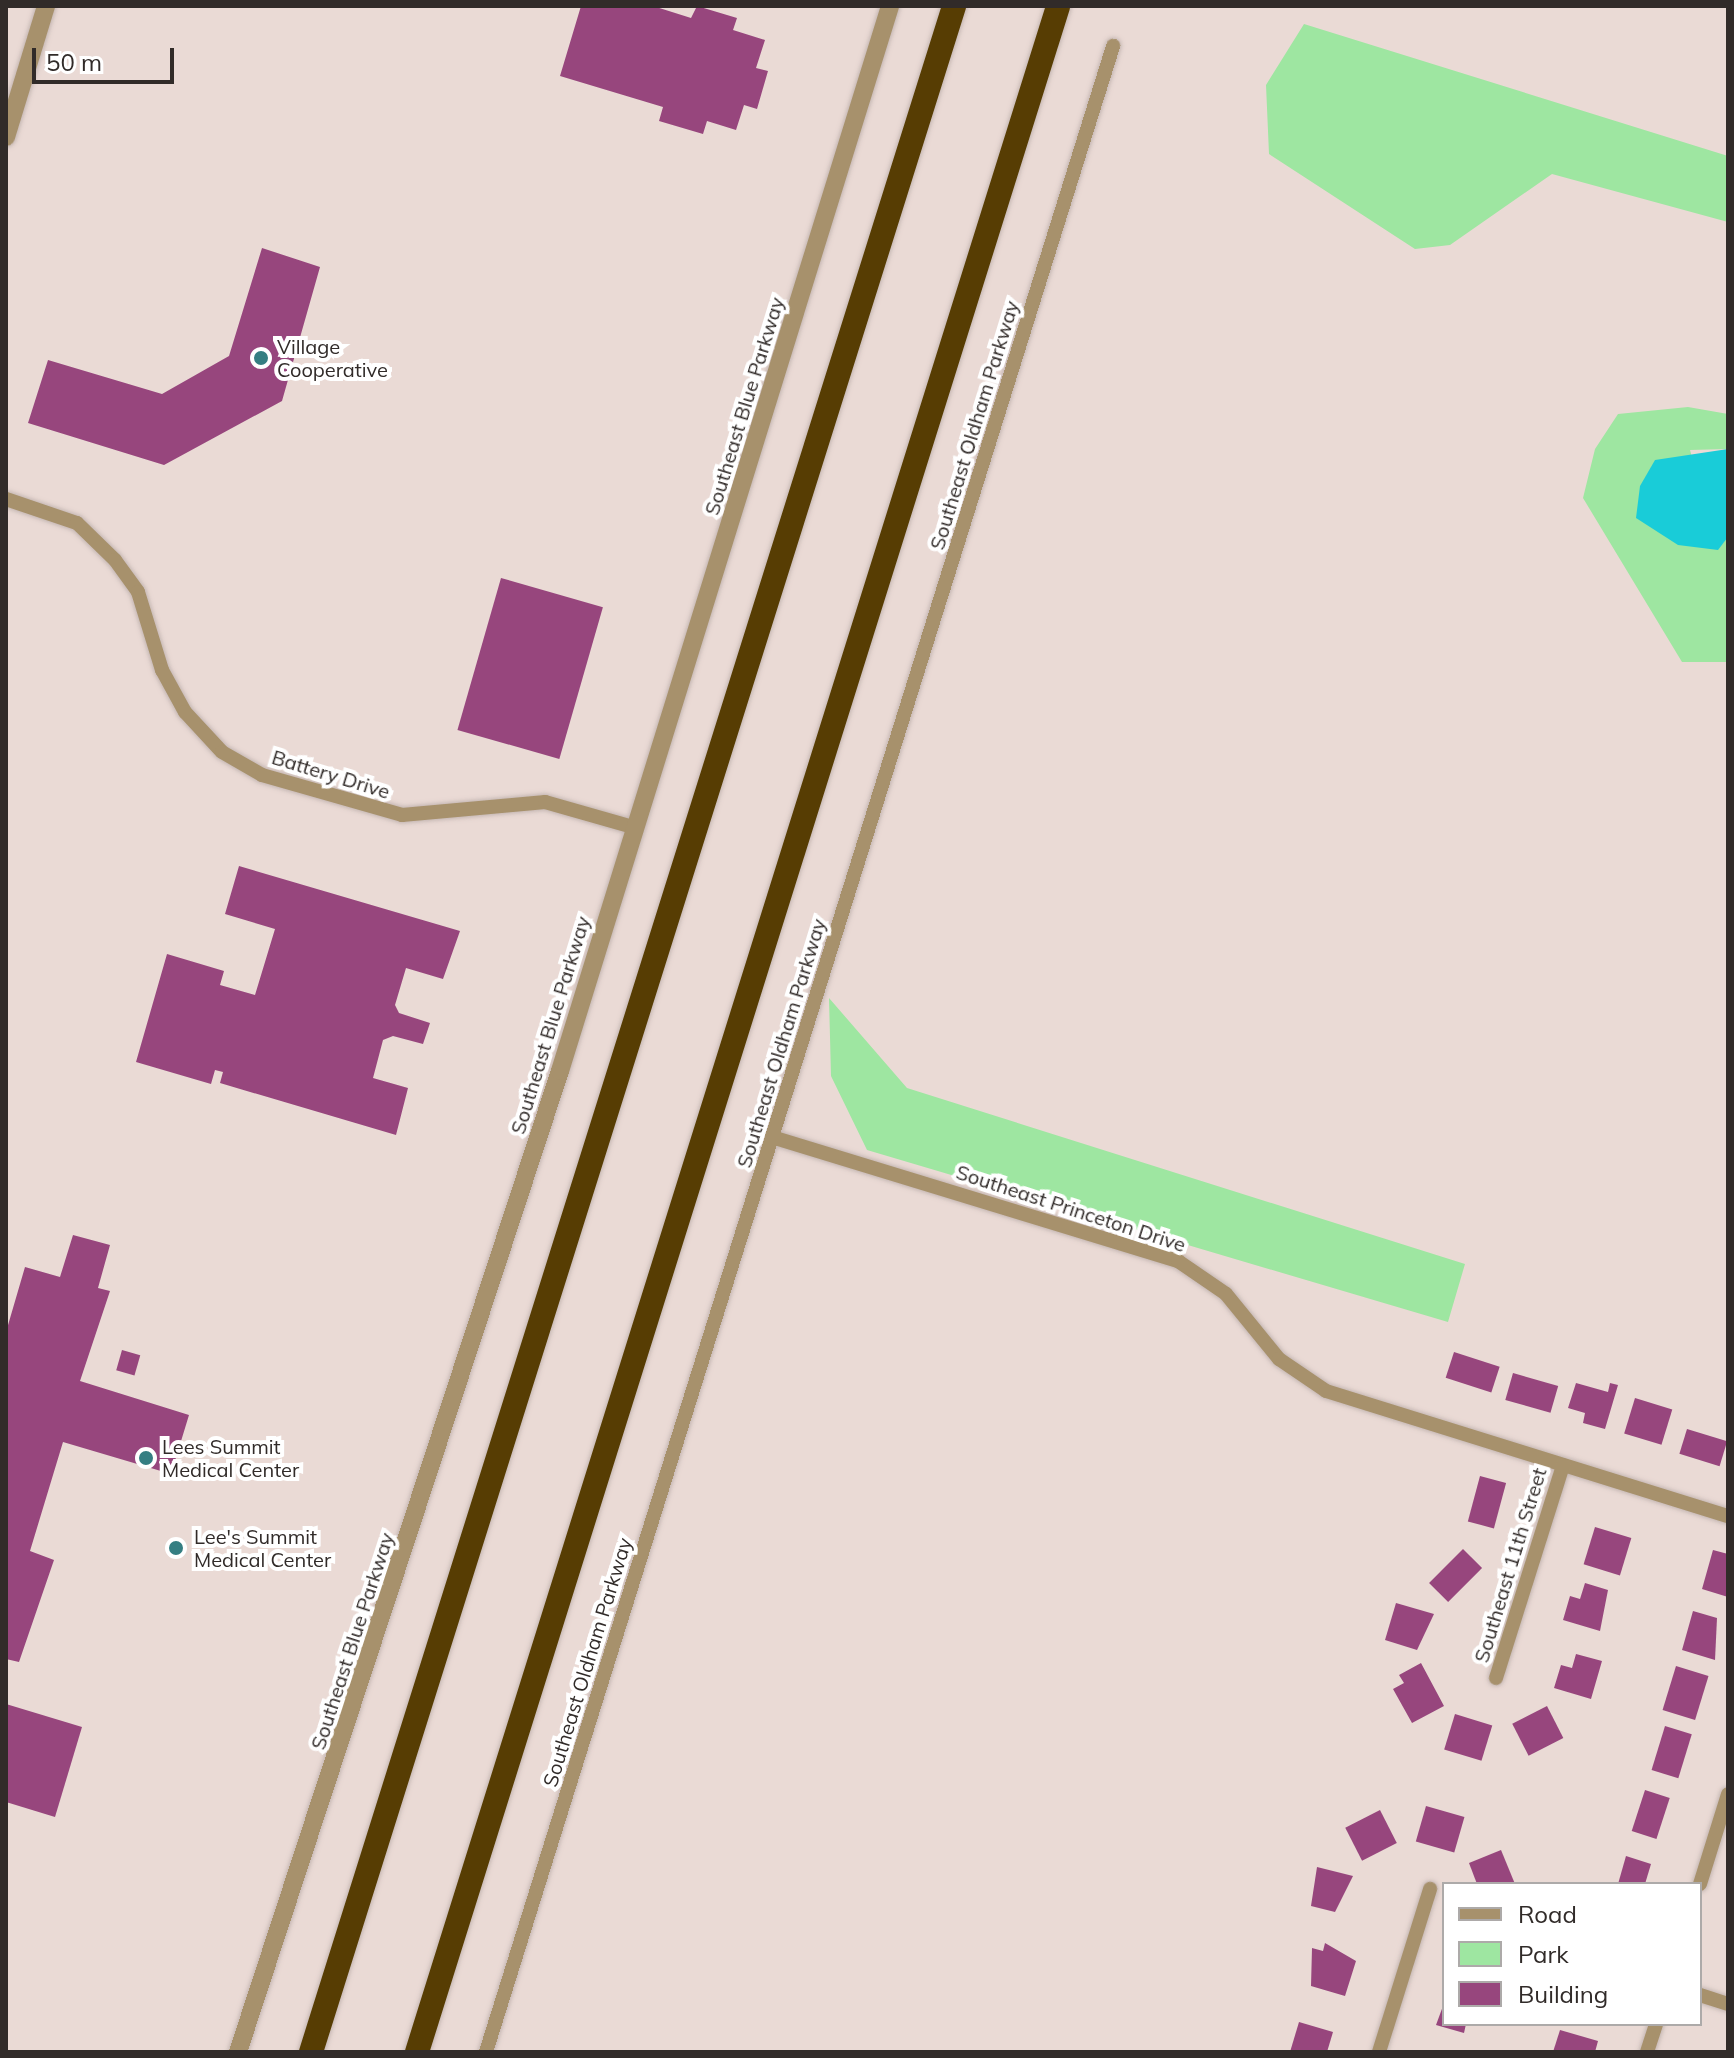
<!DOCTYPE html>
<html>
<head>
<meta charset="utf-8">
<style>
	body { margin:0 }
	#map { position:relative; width:1734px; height:2058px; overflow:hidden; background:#eadad5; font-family:Mulish,sans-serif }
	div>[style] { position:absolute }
	.green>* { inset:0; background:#9ee6a1 }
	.water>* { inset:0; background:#19ccd8 }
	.building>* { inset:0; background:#97467d; transform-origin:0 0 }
	.roads { filter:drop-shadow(0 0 2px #c5b7b3) drop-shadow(0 0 2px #c5b7b3) }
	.minor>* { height:14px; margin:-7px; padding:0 7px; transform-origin:7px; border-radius:7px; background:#a7916c }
	.tertiary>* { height:18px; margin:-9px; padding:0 9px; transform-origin:9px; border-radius:9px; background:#a7916c }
	.motorway>* { height:24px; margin:-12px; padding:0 12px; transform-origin:12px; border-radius:12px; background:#573d03 }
	.dots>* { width:22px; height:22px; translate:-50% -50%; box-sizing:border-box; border:4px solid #fff; border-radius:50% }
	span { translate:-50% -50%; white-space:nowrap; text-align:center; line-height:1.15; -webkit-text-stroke:8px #fff; paint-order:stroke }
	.poi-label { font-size:20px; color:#312b29 }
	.left { translate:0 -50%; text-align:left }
	.street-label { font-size:20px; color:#312b29 }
	.frame { position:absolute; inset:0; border:8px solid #312b29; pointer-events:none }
	.legend { position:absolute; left:1442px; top:1882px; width:260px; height:144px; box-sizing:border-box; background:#fff; border:2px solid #adaaa9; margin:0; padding:10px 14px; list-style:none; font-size:24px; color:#312b29 }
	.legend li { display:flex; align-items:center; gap:16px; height:40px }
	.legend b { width:40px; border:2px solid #adaaa9 }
	.scale { position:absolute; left:32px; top:48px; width:142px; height:36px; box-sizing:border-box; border:4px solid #312b29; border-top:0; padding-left:10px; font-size:24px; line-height:28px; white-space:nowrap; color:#312b29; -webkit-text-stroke:6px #fff; paint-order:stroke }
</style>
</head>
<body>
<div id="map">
	<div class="green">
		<i style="clip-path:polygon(1304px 24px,1728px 156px,1728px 222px,1552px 174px,1450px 245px,1415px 249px,1269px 154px,1266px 85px)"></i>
		<i style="clip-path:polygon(1688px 407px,1728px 414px,1728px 449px,1690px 450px,1717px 550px,1728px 537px,1728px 662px,1682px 662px,1583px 498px,1595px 449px,1618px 414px)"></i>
		<i style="clip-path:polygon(829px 998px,907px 1088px,1465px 1264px,1448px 1322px,867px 1150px,831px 1076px)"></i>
	</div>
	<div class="water">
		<i style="clip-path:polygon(1728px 449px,1728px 537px,1718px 550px,1678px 545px,1636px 518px,1640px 486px,1655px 460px)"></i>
	</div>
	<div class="building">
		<i style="clip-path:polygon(581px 6px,653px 6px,691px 18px,697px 6px,737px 18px,733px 30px,765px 40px,756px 68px,768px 71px,757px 109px,744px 105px,736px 130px,707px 121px,703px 134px,659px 121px,663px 107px,560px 76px)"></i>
		<i style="clip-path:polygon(262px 248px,320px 267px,282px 401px,164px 465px,28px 423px,48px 360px,162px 394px,229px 356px)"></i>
		<i style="left:501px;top:578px;width:106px;height:158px;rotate:16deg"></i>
		<i style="clip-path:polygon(239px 866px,460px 931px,443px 979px,406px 968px,395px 1005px,399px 1013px,430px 1023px,423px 1044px,393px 1036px,383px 1040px,373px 1078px,408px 1088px,396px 1135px,220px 1083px,223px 1072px,215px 1070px,211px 1084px,136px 1062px,167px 954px,224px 971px,220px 985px,255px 995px,275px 929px,225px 914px)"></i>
		<i style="clip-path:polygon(73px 1235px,110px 1245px,98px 1288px,110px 1291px,80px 1381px,189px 1415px,171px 1474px,63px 1442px,30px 1551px,54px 1560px,19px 1662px,6px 1659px,6px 1332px,25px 1267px,60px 1277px)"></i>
		<i style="left:122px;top:1350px;width:19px;height:21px;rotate:16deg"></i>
		<i style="left:1454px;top:1352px;width:48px;height:27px;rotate:18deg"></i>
		<i style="left:1513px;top:1373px;width:47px;height:28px;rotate:16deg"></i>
		<i style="clip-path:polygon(1576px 1383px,1608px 1392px,1610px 1383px,1618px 1385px,1605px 1429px,1583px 1423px,1585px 1413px,1568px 1408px)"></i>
		<i style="left:1635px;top:1398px;width:39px;height:37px;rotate:17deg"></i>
		<i style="left:1687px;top:1429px;width:42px;height:26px;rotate:17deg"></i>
		<i style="left:1480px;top:1476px;width:27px;height:47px;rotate:15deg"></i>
		<i style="left:1595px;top:1527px;width:38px;height:39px;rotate:17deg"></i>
		<i style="left:1463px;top:1549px;width:27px;height:48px;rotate:45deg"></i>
		<i style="clip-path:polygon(1713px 1550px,1728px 1554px,1728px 1597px,1702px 1589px)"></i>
		<i style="clip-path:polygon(1585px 1583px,1608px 1590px,1600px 1631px,1563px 1620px,1570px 1596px,1580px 1599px)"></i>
		<i style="clip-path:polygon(1396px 1603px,1434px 1614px,1417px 1650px,1385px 1640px)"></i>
		<i style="clip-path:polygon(1693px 1611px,1717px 1618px,1715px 1660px,1682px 1650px)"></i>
		<i style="clip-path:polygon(1576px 1654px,1602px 1661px,1591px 1699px,1554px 1688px,1561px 1665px,1572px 1668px)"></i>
		<i style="clip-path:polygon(1421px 1663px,1444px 1706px,1412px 1723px,1393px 1689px,1404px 1683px,1399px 1675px)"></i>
		<i style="left:1676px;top:1666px;width:34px;height:46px;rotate:17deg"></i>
		<i style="clip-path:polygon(6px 1704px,82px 1727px,55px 1817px,6px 1802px)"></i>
		<i style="left:1547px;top:1706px;width:36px;height:39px;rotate:63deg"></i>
		<i style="left:1455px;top:1714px;width:39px;height:37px;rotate:17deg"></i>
		<i style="left:1665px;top:1726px;width:28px;height:46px;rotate:17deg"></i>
		<i style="left:1645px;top:1790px;width:26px;height:43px;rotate:18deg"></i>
		<i style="left:1426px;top:1806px;width:40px;height:37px;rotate:16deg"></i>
		<i style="left:1380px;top:1810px;width:37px;height:39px;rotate:63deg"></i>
		<i style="clip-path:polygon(1501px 1850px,1515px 1884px,1477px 1884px,1469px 1863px)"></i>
		<i style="clip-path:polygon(1626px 1856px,1651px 1864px,1645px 1884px,1618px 1884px)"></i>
		<i style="clip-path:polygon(1317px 1867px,1353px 1876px,1335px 1912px,1311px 1906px)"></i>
		<i style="clip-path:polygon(1325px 1943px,1356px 1961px,1345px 1996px,1311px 1986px,1312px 1948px,1323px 1951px)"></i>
		<i style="clip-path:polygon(1443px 2006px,1444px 2024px,1466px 2024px,1464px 2033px,1436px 2025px)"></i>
		<i style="clip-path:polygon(1299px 2022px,1333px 2032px,1327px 2052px,1290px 2052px)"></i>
		<i style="clip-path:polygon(1560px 2030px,1598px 2041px,1595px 2052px,1553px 2052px)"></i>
	</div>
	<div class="roads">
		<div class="minor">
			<i style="left:6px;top:499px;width:75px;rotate:18.7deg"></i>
			<i style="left:77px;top:523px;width:53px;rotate:44.2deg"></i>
			<i style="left:115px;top:560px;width:39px;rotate:54deg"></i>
			<i style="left:138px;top:592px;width:82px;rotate:72.9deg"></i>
			<i style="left:162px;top:670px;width:48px;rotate:61.3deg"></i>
			<i style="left:185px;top:712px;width:54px;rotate:47.2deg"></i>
			<i style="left:222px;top:752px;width:46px;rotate:29.9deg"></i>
			<i style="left:262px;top:775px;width:146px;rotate:15.9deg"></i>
			<i style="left:402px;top:815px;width:144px;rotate:-5.2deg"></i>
			<i style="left:545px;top:802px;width:95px;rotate:15.9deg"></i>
			<i style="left:772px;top:1137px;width:425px;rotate:17deg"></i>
			<i style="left:1178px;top:1261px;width:58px;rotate:34.5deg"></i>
			<i style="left:1226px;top:1294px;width:84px;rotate:50.8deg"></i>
			<i style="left:1279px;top:1359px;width:57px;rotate:34.2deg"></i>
			<i style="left:1326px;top:1391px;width:421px;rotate:17.3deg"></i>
			<i style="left:1496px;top:1678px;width:223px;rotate:-72.5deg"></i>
			<i style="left:1700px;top:1884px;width:94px;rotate:-72.7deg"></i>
			<i style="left:1700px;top:1995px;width:29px;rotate:18deg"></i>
			<i style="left:486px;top:2052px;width:2102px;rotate:-72.64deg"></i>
			<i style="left:1379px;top:2052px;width:171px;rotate:-72.6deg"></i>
			<i style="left:1647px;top:2052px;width:29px;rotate:-72deg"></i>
		</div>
		<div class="tertiary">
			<i style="left:6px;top:137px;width:137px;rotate:-73deg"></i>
			<i style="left:238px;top:2052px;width:1032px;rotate:-71.83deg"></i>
			<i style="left:560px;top:1071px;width:1115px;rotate:-72.78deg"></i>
		</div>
		<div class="motorway">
			<i style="left:311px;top:2052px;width:2145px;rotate:-72.55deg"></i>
			<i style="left:417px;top:2052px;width:2144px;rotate:-72.6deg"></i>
		</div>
	</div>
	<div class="dots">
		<i style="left:261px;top:358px;background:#357e82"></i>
		<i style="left:146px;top:1458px;background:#357e82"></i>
		<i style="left:176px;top:1548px;background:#357e82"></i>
	</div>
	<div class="poi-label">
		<span class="left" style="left:277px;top:358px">Village<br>Cooperative</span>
		<span class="left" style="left:162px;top:1458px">Lees Summit<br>Medical Center</span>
		<span class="left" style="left:194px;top:1548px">Lee's Summit<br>Medical Center</span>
	</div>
	<div class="street-label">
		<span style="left:744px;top:406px;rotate:-73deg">Southeast Blue Parkway</span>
		<span style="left:974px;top:425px;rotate:-73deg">Southeast Oldham Parkway</span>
		<span style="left:331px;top:774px;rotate:17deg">Battery Drive</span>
		<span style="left:550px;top:1025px;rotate:-73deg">Southeast Blue Parkway</span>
		<span style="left:781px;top:1043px;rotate:-73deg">Southeast Oldham Parkway</span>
		<span style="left:1071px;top:1208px;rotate:18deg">Southeast Princeton Drive</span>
		<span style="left:1510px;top:1565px;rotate:-73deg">Southeast 11th Street</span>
		<span style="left:352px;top:1641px;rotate:-72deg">Southeast Blue Parkway</span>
		<span style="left:587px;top:1662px;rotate:-73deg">Southeast Oldham Parkway</span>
	</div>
	<div class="frame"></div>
	<ul class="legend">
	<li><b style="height:10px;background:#a7916c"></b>Road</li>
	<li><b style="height:22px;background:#9ee6a1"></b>Park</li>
	<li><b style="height:22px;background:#97467d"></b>Building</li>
	</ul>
	<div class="scale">50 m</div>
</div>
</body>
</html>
